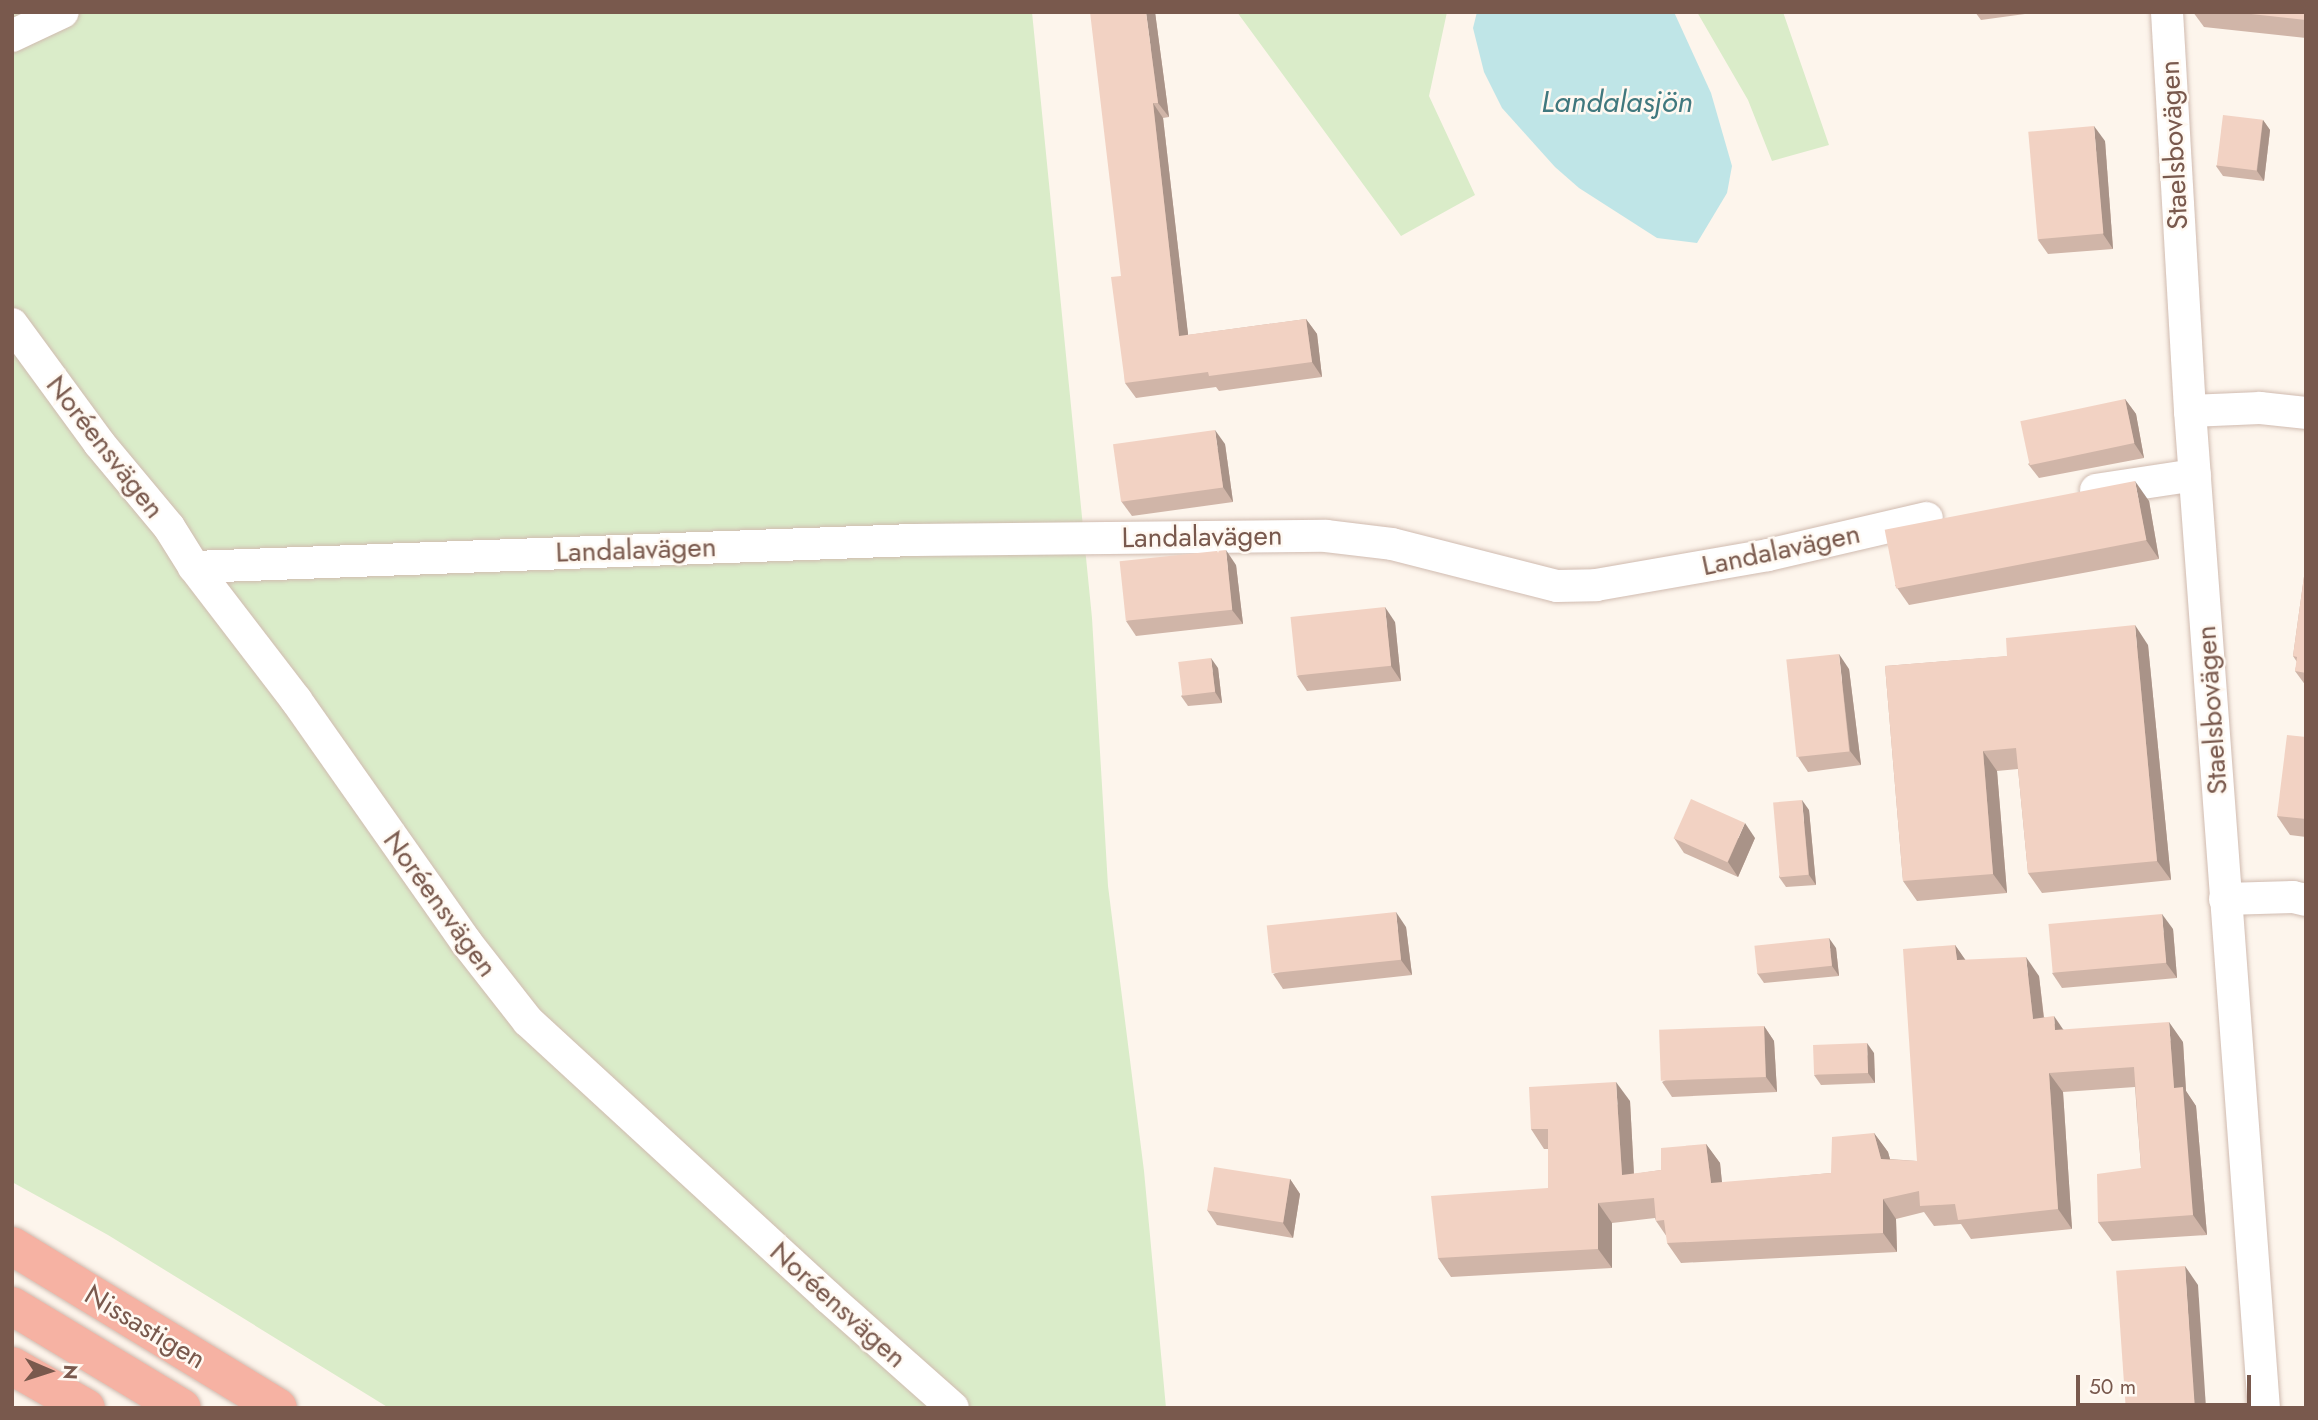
<!DOCTYPE html>
<html>
<head>
<meta charset="utf-8">
<style>
	body { margin:0 }
	#map { position:relative; width:2318px; height:1420px; overflow:hidden; background:#fdf5ec; font-family:Jost,sans-serif }
	div>[style] { position:absolute }
	.green>* { inset:0; background:#daecc9 }
	.water>* { inset:0; background:#bfe5e7 }
	.roads { filter:drop-shadow(0 0 2px #d0bbb0) drop-shadow(0 0 2px #d0bbb0) }
	.minor>* { height:32px; margin:-16px; padding:0 16px; transform-origin:16px; border-radius:16px; background:#fff }
	.highway>* { height:38px; margin:-19px; padding:0 19px; transform-origin:19px; border-radius:19px; background:#f6b2a3 }
	.wall>* { inset:0; background:#d0b5a8 }
	.shaded-wall>* { inset:0; background:#a99388 }
	.building>* { inset:0; background:#f2d2c3; transform-origin:0 0 }
	span { translate:-50% -50%; white-space:nowrap; text-align:center; line-height:1.15; -webkit-text-stroke:5px #fff9f2; paint-order:stroke }
	.street-label { font-size:28px; color:#79594d }
	.water-label { font-size:30px; color:#40787e; font-style:italic }
	.frame { position:absolute; inset:0; border:14px solid #79594d; pointer-events:none }
	.north { position:absolute; left:14px; top:1336px; width:70px; height:70px; -webkit-text-stroke:5px #fff9f2; paint-order:stroke; rotate:93deg; font-size:19px; font-weight:700; line-height:28px; text-align:center; color:#79594d }
	.north::after { content:''; display:block; margin:auto; width:24px; height:32px; background:#79594d; clip-path:polygon(50% 0,100% 100%,50% 72%,0 100%) }
	.scale { position:absolute; left:2076px; top:1375px; width:175px; height:32px; box-sizing:border-box; border:4px solid #79594d; border-top:0; padding-left:9px; font-size:21px; line-height:24px; white-space:nowrap; color:#79594d; -webkit-text-stroke:5px #fff9f2; paint-order:stroke }
</style>
</head>
<body>
<div id="map">
	<div class="green">
		<i style="clip-path:polygon(12px 12px,1032px 12px,1092px 618px,1108px 886px,1144px 1171px,1166px 1408px,389px 1408px,108px 1235px,12px 1182px)"></i>
		<i style="clip-path:polygon(1237px 12px,1447px 12px,1429px 96px,1475px 195px,1401px 236px)"></i>
		<i style="clip-path:polygon(1697px 12px,1783px 12px,1829px 145px,1772px 161px,1748px 100px)"></i>
	</div>
	<div class="water">
		<i style="clip-path:polygon(1477px 12px,1674px 12px,1711px 93px,1732px 166px,1727px 193px,1697px 243px,1657px 238px,1579px 188px,1555px 167px,1502px 108px,1484px 72px,1473px 28px)"></i>
	</div>
	<div class="roads">
		<div class="minor">
			<i style="left:2167px;top:12px;width:400px;rotate:86.7deg"></i>
			<i style="left:2190px;top:411px;width:1000px;rotate:85.76deg"></i>
			<i style="left:12px;top:36px;width:56px;rotate:-25.2deg"></i>
			<i style="left:12px;top:324px;width:147px;rotate:53.8deg"></i>
			<i style="left:99px;top:443px;width:109px;rotate:50.2deg"></i>
			<i style="left:169px;top:527px;width:47px;rotate:58deg"></i>
			<i style="left:194px;top:567px;width:168px;rotate:52.5deg"></i>
			<i style="left:296px;top:700px;width:296px;rotate:54.9deg"></i>
			<i style="left:466px;top:942px;width:100px;rotate:51.9deg"></i>
			<i style="left:528px;top:1021px;width:408px;rotate:42.6deg"></i>
			<i style="left:828px;top:1297px;width:167px;rotate:41.6deg"></i>
			<i style="left:2190px;top:411px;width:70px;rotate:-2.5deg"></i>
			<i style="left:2260px;top:408px;width:46px;rotate:6.2deg"></i>
			<i style="left:2096px;top:490px;width:100px;rotate:-8.6deg"></i>
			<i style="left:194px;top:567px;width:721px;rotate:-2.15deg"></i>
			<i style="left:914px;top:540px;width:412px;rotate:-0.6deg"></i>
			<i style="left:1326px;top:536px;width:66px;rotate:6.9deg"></i>
			<i style="left:1392px;top:544px;width:170px;rotate:14.3deg"></i>
			<i style="left:1557px;top:586px;width:39px;rotate:-1deg"></i>
			<i style="left:1596px;top:585px;width:175px;rotate:-9.9deg"></i>
			<i style="left:1768px;top:555px;width:163px;rotate:-13.1deg"></i>
			<i style="left:2225px;top:899px;width:68px;rotate:-1.7deg"></i>
			<i style="left:2293px;top:897px;width:13px;rotate:13deg"></i>
		</div>
		<div class="highway">
			<i style="left:12px;top:1246px;width:311px;rotate:31.3deg"></i>
			<i style="left:12px;top:1306px;width:198px;rotate:31deg"></i>
			<i style="left:12px;top:1366px;width:85px;rotate:29.6deg"></i>
		</div>
	</div>
	<div class="wall">
		<i style="clip-path:polygon(1155px 12px,1169px 117px,1163px 118px,1188px 335px,1306px 319px,1317px 334px,1322px 377px,1219px 391px,1216px 387px,1136px 398px,1125px 383px,1121px 276px)"></i>
		<i style="clip-path:polygon(1975px 12px,2039px 12px,1981px 20px)"></i>
		<i style="clip-path:polygon(2193px 12px,2306px 12px,2306px 38px,2204px 27px)"></i>
		<i style="clip-path:polygon(2263px 120px,2270px 130px,2264px 181px,2223px 176px,2216px 166px)"></i>
		<i style="clip-path:polygon(2105px 141px,2113px 249px,2048px 254px,2038px 240px)"></i>
		<i style="clip-path:polygon(2125px 399px,2136px 414px,2144px 458px,2039px 478px,2028px 464px)"></i>
		<i style="clip-path:polygon(1225px 444px,1233px 502px,1132px 516px,1121px 501px)"></i>
		<i style="clip-path:polygon(2149px 501px,2159px 559px,1909px 605px,1895px 585px)"></i>
		<i style="clip-path:polygon(2306px 562px,2306px 686px,2295px 671px,2297px 662px,2293px 656px)"></i>
		<i style="clip-path:polygon(1236px 565px,1243px 624px,1136px 636px,1126px 621px)"></i>
		<i style="clip-path:polygon(1395px 622px,1401px 681px,1307px 691px,1297px 676px)"></i>
		<i style="clip-path:polygon(2148px 645px,2171px 880px,2042px 893px,2028px 873px,2018px 769px,1997px 771px,2007px 893px,1917px 901px,1903px 881px,1885px 666px)"></i>
		<i style="clip-path:polygon(1218px 668px,1222px 703px,1188px 706px,1181px 696px)"></i>
		<i style="clip-path:polygon(1849px 669px,1861px 765px,1808px 772px,1798px 757px)"></i>
		<i style="clip-path:polygon(2306px 737px,2306px 837px,2290px 835px,2277px 816px)"></i>
		<i style="clip-path:polygon(1809px 810px,1816px 885px,1786px 887px,1779px 877px)"></i>
		<i style="clip-path:polygon(1674px 838px,1755px 838px,1738px 877px,1684px 853px)"></i>
		<i style="clip-path:polygon(1406px 927px,1412px 975px,1283px 989px,1273px 974px)"></i>
		<i style="clip-path:polygon(2173px 929px,2177px 978px,2062px 988px,2052px 973px)"></i>
		<i style="clip-path:polygon(1955px 945px,1965px 960px,2039px 976px,2044px 1017px,2064px 1030px,2183px 1042px,2186px 1091px,2196px 1106px,2207px 1235px,2112px 1241px,2098px 1222px,2141px 1168px,2135px 1087px,2063px 1092px,2072px 1229px,1971px 1239px,1961px 1224px,1934px 1226px,1924px 1212px,1896px 1219px,1897px 1252px,1681px 1263px,1667px 1243px,1667px 1237px,1656px 1221px,1655px 1218px,1612px 1223px,1612px 1268px,1451px 1277px,1438px 1258px,1548px 1188px,1548px 1149px,1544px 1149px,1531px 1129px,1630px 1101px,1634px 1174px,1661px 1170px,1706px 1144px,1720px 1163px,1722px 1183px,1831px 1173px,1874px 1133px,1888px 1152px,1890px 1159px,1917px 1161px)"></i>
		<i style="clip-path:polygon(1836px 948px,1839px 976px,1764px 983px,1757px 973px)"></i>
		<i style="clip-path:polygon(1764px 1026px,1774px 1041px,1777px 1092px,1672px 1097px,1662px 1082px)"></i>
		<i style="clip-path:polygon(1874px 1053px,1875px 1083px,1821px 1085px,1814px 1075px)"></i>
		<i style="clip-path:polygon(1290px 1179px,1300px 1194px,1293px 1238px,1217px 1225px,1207px 1210px)"></i>
	</div>
	<div class="shaded-wall">
		<i style="clip-path:polygon(1146px 12px,1155px 12px,1169px 117px,1158px 103px)"></i>
		<i style="clip-path:polygon(1153px 103px,1163px 118px,1190px 351px,1179px 336px)"></i>
		<i style="clip-path:polygon(2263px 120px,2270px 130px,2264px 181px,2257px 171px)"></i>
		<i style="clip-path:polygon(2094px 126px,2105px 141px,2113px 249px,2103px 234px)"></i>
		<i style="clip-path:polygon(1306px 319px,1317px 334px,1322px 377px,1312px 362px)"></i>
		<i style="clip-path:polygon(2125px 399px,2136px 414px,2144px 458px,2134px 443px)"></i>
		<i style="clip-path:polygon(1215px 430px,1225px 444px,1233px 502px,1223px 487px)"></i>
		<i style="clip-path:polygon(2135px 481px,2149px 501px,2159px 559px,2146px 540px)"></i>
		<i style="clip-path:polygon(1226px 550px,1236px 565px,1243px 624px,1232px 610px)"></i>
		<i style="clip-path:polygon(1385px 607px,1395px 622px,1401px 681px,1391px 666px)"></i>
		<i style="clip-path:polygon(2135px 625px,2148px 645px,2171px 880px,2157px 861px)"></i>
		<i style="clip-path:polygon(1839px 654px,1849px 669px,1861px 765px,1850px 751px)"></i>
		<i style="clip-path:polygon(1211px 658px,1218px 668px,1222px 703px,1215px 692px)"></i>
		<i style="clip-path:polygon(1983px 751px,1997px 771px,2007px 893px,1993px 874px)"></i>
		<i style="clip-path:polygon(1802px 800px,1809px 810px,1816px 885px,1809px 875px)"></i>
		<i style="clip-path:polygon(1745px 823px,1755px 838px,1738px 877px,1728px 862px)"></i>
		<i style="clip-path:polygon(1396px 912px,1406px 927px,1412px 975px,1401px 960px)"></i>
		<i style="clip-path:polygon(2162px 914px,2173px 929px,2177px 978px,2166px 963px)"></i>
		<i style="clip-path:polygon(1829px 938px,1836px 948px,1839px 976px,1832px 966px)"></i>
		<i style="clip-path:polygon(1955px 945px,1969px 965px,1957px 960px)"></i>
		<i style="clip-path:polygon(2026px 957px,2039px 976px,2046px 1038px,2033px 1019px)"></i>
		<i style="clip-path:polygon(2054px 1016px,2067px 1035px,2055px 1030px)"></i>
		<i style="clip-path:polygon(2169px 1022px,2183px 1042px,2186px 1091px,2196px 1106px,2207px 1235px,2193px 1215px,2174px 1088px)"></i>
		<i style="clip-path:polygon(1764px 1026px,1774px 1041px,1777px 1092px,1766px 1077px)"></i>
		<i style="clip-path:polygon(1867px 1043px,1874px 1053px,1875px 1083px,1868px 1073px)"></i>
		<i style="clip-path:polygon(2049px 1073px,2063px 1092px,2072px 1229px,2058px 1209px)"></i>
		<i style="clip-path:polygon(1616px 1082px,1630px 1101px,1635px 1195px,1622px 1175px)"></i>
		<i style="clip-path:polygon(1874px 1133px,1888px 1152px,1895px 1178px,1881px 1159px)"></i>
		<i style="clip-path:polygon(1706px 1144px,1720px 1163px,1724px 1203px,1711px 1183px)"></i>
		<i style="clip-path:polygon(1290px 1179px,1300px 1194px,1293px 1238px,1283px 1223px)"></i>
		<i style="clip-path:polygon(1883px 1199px,1896px 1219px,1897px 1252px,1883px 1233px)"></i>
		<i style="clip-path:polygon(1598px 1203px,1612px 1223px,1612px 1268px,1598px 1249px)"></i>
		<i style="clip-path:polygon(2185px 1266px,2198px 1285px,2206px 1408px,2194px 1408px)"></i>
	</div>
	<div class="building">
		<i style="clip-path:polygon(1090px 12px,1146px 12px,1158px 103px,1153px 103px,1179px 336px,1306px 319px,1312px 362px,1209px 376px,1208px 372px,1125px 383px,1111px 277px,1121px 276px)"></i>
		<i style="clip-path:polygon(2233px 12px,2306px 12px,2306px 20px)"></i>
		<i style="left:2223px;top:115px;width:40px;height:51px;rotate:7deg"></i>
		<i style="left:2094px;top:126px;width:108px;height:66px;rotate:85deg"></i>
		<i style="left:2125px;top:399px;width:45px;height:107px;rotate:78deg"></i>
		<i style="left:1215px;top:430px;width:58px;height:103px;rotate:82deg"></i>
		<i style="left:2135px;top:481px;width:60px;height:255px;rotate:79deg"></i>
		<i style="left:1226px;top:550px;width:60px;height:107px;rotate:84deg"></i>
		<i style="clip-path:polygon(2306px 562px,2306px 673px,2295px 671px,2297px 657px,2293px 656px)"></i>
		<i style="left:1385px;top:607px;width:59px;height:95px;rotate:84deg"></i>
		<i style="clip-path:polygon(2135px 625px,2157px 861px,2028px 873px,2016px 748px,1983px 751px,1993px 874px,1903px 881px,1885px 666px,2007px 656px,2006px 638px)"></i>
		<i style="left:1839px;top:654px;width:98px;height:53px;rotate:84deg"></i>
		<i style="left:1211px;top:658px;width:34px;height:33px;rotate:83deg"></i>
		<i style="clip-path:polygon(2287px 735px,2306px 737px,2306px 819px,2277px 816px)"></i>
		<i style="left:1691px;top:799px;width:59px;height:43px;rotate:24deg"></i>
		<i style="left:1802px;top:800px;width:75px;height:29px;rotate:85deg"></i>
		<i style="left:1396px;top:912px;width:48px;height:130px;rotate:84deg"></i>
		<i style="left:2162px;top:914px;width:49px;height:114px;rotate:85deg"></i>
		<i style="left:1829px;top:938px;width:28px;height:75px;rotate:84deg"></i>
		<i style="clip-path:polygon(1955px 945px,1957px 960px,2026px 957px,2033px 1019px,2054px 1016px,2055px 1030px,2169px 1022px,2174px 1088px,2183px 1087px,2193px 1215px,2098px 1222px,2097px 1174px,2141px 1168px,2134px 1067px,2049px 1073px,2058px 1209px,1958px 1220px,1955px 1204px,1920px 1206px,1919px 1191px,1883px 1199px,1883px 1233px,1667px 1243px,1664px 1220px,1656px 1221px,1654px 1198px,1598px 1203px,1598px 1249px,1438px 1258px,1431px 1196px,1548px 1188px,1548px 1129px,1531px 1129px,1529px 1087px,1616px 1082px,1622px 1175px,1661px 1170px,1661px 1148px,1706px 1144px,1711px 1183px,1831px 1173px,1832px 1137px,1874px 1133px,1881px 1159px,1917px 1161px,1903px 949px)"></i>
		<i style="left:1764px;top:1026px;width:51px;height:105px;rotate:88deg"></i>
		<i style="left:1867px;top:1043px;width:30px;height:54px;rotate:88deg"></i>
		<i style="left:1214px;top:1167px;width:77px;height:44px;rotate:9deg"></i>
		<i style="left:2185px;top:1266px;width:142px;height:69px;rotate:86deg"></i>
	</div>
	<div class="street-label">
		<span style="left:2174px;top:145px;rotate:-93deg">Staelsbovägen</span>
		<span style="left:105px;top:447px;rotate:52deg">Noréensvägen</span>
		<span style="left:1202px;top:537px;rotate:-1deg">Landalavägen</span>
		<span style="left:636px;top:550px;rotate:-2deg">Landalavägen</span>
		<span style="left:1781px;top:550px;rotate:-12deg">Landalavägen</span>
		<span style="left:2212px;top:710px;rotate:-94deg">Staelsbovägen</span>
		<span style="left:440px;top:904px;rotate:54deg">Noréensvägen</span>
		<span style="left:838px;top:1305px;rotate:42deg">Noréensvägen</span>
		<span style="left:145px;top:1327px;rotate:31deg">Nissastigen</span>
	</div>
	<div class="water-label">
		<span style="left:1617px;top:102px">Landalasjön</span>
	</div>
	<div class="frame"></div>
	<div class="north">N</div>
	<div class="scale">50 m</div>
</div>
</body>
</html>
